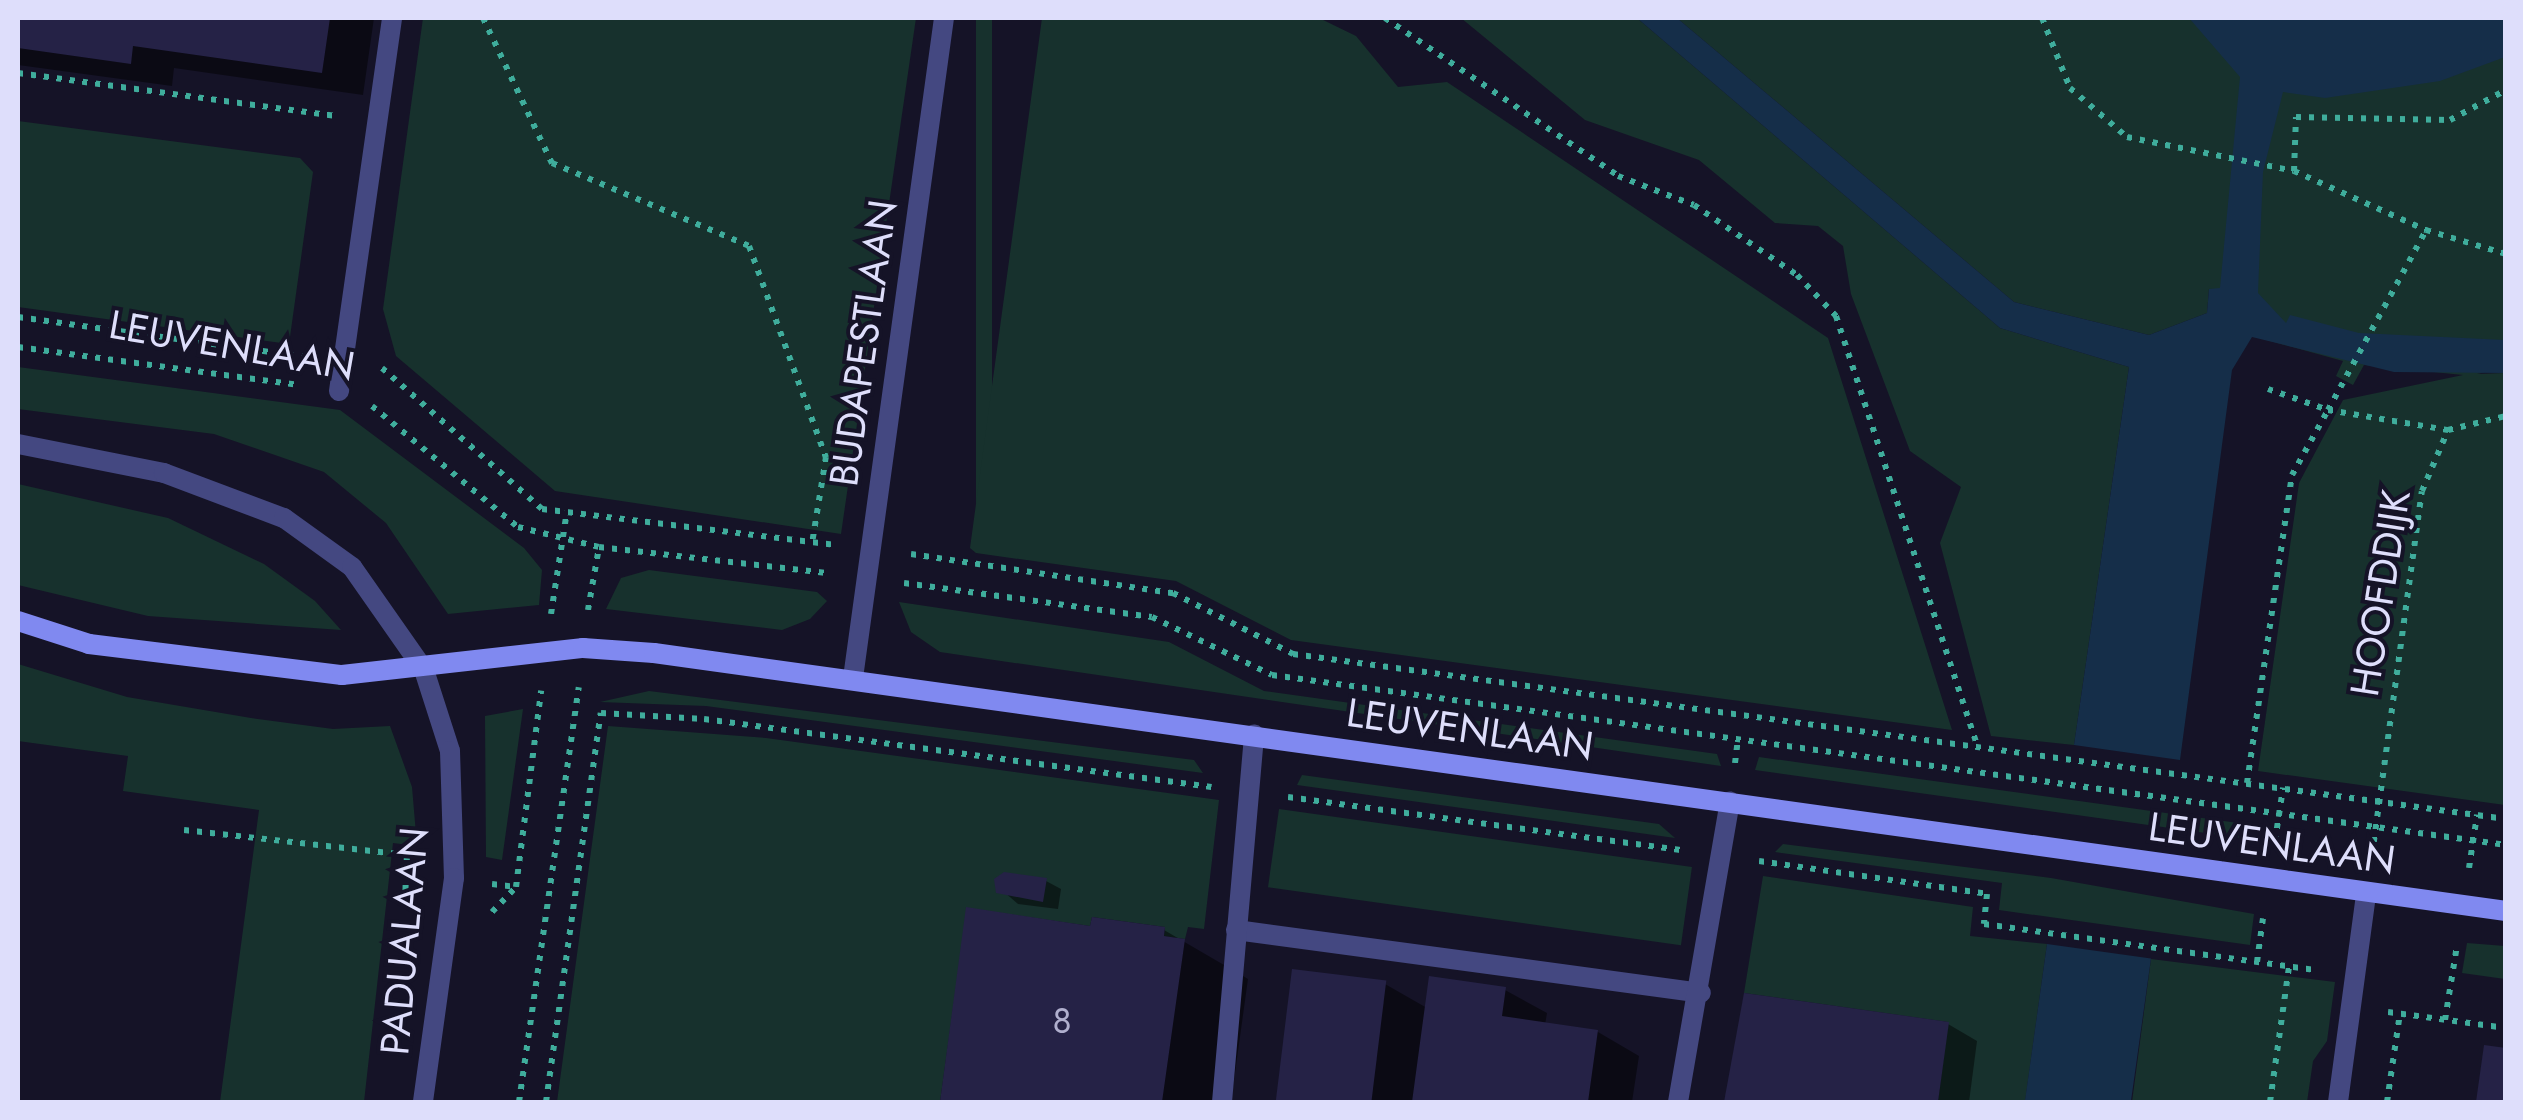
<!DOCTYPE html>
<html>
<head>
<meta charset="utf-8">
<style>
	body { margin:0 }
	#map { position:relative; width:2523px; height:1120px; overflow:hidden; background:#151327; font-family:Jost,sans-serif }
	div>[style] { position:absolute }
	.green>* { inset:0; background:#17312d; transform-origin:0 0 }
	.water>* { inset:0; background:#152e49; transform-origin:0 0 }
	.shadow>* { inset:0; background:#0007 }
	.building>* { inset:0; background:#252246; transform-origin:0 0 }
	.path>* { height:6px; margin-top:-3px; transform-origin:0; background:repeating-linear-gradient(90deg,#3fad9c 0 5px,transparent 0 13px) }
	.lane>* { height:20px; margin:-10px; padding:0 10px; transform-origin:10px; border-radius:10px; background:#444881 }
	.street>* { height:20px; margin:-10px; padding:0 10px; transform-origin:10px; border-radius:10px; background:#444881 }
	.secondary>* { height:20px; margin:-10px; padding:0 10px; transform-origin:10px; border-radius:10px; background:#8089f0 }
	span { translate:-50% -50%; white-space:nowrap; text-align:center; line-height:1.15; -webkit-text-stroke:8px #151327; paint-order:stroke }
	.number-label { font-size:35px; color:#b0afce }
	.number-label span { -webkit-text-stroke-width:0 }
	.street-label { font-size:40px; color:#dedefb }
	.frame { position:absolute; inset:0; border:20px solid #dedefb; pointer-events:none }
</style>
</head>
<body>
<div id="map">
	<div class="green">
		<i style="clip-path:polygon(423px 18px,916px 18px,841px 534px,555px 491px,396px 356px,383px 309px)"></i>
		<i style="left:976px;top:18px;width:16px;height:526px"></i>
		<i style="clip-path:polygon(1042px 18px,1319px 18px,1356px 36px,1398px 87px,1447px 82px,1828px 338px,1952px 730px,1291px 640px,1176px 581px,976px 553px,970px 548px)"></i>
		<i style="clip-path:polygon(1461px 18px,1637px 18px,2000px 328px,2129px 367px,2074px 745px,1991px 736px,1940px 543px,1961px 487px,1910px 451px,1851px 294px,1843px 246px,1818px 226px,1775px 223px,1699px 160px,1585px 120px)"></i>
		<i style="clip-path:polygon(1677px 18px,2505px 18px,2505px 367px,2477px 374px,2505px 373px,2505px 805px,2258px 771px,2299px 483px,2343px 400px,2463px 375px,2364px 365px,2353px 385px,2336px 376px,2343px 361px,2252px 336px,2209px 289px,2207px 313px,2149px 335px,2014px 302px)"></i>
		<i style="clip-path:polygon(18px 121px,300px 158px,313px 172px,289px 344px,18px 307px)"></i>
		<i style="clip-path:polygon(18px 367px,340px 410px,524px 548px,542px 570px,539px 605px,448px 614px,386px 523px,324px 472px,214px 434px,18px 409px)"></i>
		<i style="clip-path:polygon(18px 484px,168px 518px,264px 564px,315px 601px,341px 630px,148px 616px,18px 585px)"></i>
		<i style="clip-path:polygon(649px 570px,817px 592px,827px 601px,810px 619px,782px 630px,606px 609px,621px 578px)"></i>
		<i style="clip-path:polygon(899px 602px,1169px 642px,1264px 691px,1717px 754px,1721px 766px,940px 652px,911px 632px)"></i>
		<i style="clip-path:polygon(18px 664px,127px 697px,251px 718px,333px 729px,390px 726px,412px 787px,417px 846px,393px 843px,364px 1102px,220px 1102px,259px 810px,123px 791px,128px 756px,18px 741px)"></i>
		<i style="clip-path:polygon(649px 691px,1194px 760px,1203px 773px,706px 706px,600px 702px)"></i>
		<i style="clip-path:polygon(523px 709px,502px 860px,486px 857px,485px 716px)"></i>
		<i style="clip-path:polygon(608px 726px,766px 738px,1219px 800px,1204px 929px,1188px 927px,1185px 939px,1164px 936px,1165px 927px,1092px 917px,1090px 926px,967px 908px,940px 1102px,557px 1102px)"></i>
		<i style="clip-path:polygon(1759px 757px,2260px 826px,2269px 831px,2263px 841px,1755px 770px)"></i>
		<i style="clip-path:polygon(1302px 775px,1659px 824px,1675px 838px,1297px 785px)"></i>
		<i style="left:1279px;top:809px;width:417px;height:79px;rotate:8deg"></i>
		<i style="clip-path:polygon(1783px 844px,2051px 878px,2254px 914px,2250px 945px,1999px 910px,2002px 883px,1775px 852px)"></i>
		<i style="clip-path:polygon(1763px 876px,1973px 907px,1970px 936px,2047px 944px,2025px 1102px,1938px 1102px,1948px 1022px,1744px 993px)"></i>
		<i style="clip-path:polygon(2467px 943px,2505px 946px,2505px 979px,2462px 973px)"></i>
		<i style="clip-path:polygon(2151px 959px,2335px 982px,2327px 1041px,2313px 1061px,2307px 1102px,2132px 1102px)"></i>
	</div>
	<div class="water">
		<i style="clip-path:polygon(1637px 18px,1677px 18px,2014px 302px,2149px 335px,2207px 313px,2209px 289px,2220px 288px,2240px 77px,2189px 18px,2505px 18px,2505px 57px,2440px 81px,2325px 98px,2283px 92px,2263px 172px,2258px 293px,2286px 323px,2290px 315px,2359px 333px,2505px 340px,2505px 373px,2394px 372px,2252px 337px,2232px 370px,2180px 760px,2074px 745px,2129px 367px,2000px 328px)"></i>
		<i style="left:2047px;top:944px;width:105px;height:160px;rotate:8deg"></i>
	</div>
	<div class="shadow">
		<i style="clip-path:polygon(18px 18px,374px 18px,363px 95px,174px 68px,172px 86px,18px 65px)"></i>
		<i style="clip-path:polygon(1046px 881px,1061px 889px,1058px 909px,1018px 904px,996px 885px)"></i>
		<i style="clip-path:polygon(969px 910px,1093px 929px,1164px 930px,1248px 979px,1231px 1102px,942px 1102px)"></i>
		<i style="clip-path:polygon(1294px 972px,1385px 984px,1427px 1008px,1505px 990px,1547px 1013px,1545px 1025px,1598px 1032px,1639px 1056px,1632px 1102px,1276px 1102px)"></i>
		<i style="clip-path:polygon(1746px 996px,1948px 1024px,1977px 1041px,1969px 1102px,1727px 1102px)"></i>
	</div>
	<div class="building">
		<i style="clip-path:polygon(18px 18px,330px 18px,322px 73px,133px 46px,131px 64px,18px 48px)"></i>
		<i style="clip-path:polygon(1004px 872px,1047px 878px,1043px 902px,996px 893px,994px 879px)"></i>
		<i style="clip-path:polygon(966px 907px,1090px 926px,1092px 917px,1165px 927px,1164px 936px,1185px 939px,1162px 1102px,940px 1102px)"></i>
		<i style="left:1292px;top:969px;width:95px;height:134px;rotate:7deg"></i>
		<i style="clip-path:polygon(1429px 976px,1506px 987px,1502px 1016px,1598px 1030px,1588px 1102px,1412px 1102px)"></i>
		<i style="clip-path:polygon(1744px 993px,1949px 1022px,1938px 1102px,1724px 1102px)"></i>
		<i style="clip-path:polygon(2484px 1045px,2506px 1048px,2506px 1102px,2476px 1102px)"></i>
	</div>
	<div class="path">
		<i style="left:483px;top:18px;width:161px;rotate:64.6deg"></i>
		<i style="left:552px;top:163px;width:214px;rotate:22.8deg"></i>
		<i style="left:749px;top:246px;width:225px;rotate:70deg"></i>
		<i style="left:826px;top:457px;width:87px;rotate:99.2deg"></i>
		<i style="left:1385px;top:18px;width:282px;rotate:34.1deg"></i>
		<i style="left:1618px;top:176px;width:81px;rotate:20.9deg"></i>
		<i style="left:1694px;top:205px;width:125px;rotate:34.2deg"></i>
		<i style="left:1797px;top:275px;width:57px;rotate:46.4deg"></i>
		<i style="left:1836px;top:316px;width:453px;rotate:71.8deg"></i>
		<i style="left:2042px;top:18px;width:75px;rotate:68.2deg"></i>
		<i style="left:2070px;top:88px;width:75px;rotate:40.7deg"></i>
		<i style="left:2127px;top:137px;width:170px;rotate:11.5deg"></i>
		<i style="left:2294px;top:171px;width:145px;rotate:24.1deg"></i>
		<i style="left:2426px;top:230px;width:84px;rotate:16.7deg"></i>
		<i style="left:18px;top:73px;width:323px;rotate:7.7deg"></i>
		<i style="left:2294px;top:171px;width:54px;rotate:-87.9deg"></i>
		<i style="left:2296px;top:117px;width:154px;rotate:1.1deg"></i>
		<i style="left:2450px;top:120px;width:64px;rotate:-28.2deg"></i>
		<i style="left:18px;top:317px;width:290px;rotate:7.9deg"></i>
		<i style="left:18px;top:347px;width:284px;rotate:7.7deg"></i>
		<i style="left:382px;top:368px;width:213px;rotate:41.4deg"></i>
		<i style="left:542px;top:509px;width:294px;rotate:7deg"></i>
		<i style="left:2268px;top:389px;width:64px;rotate:19.3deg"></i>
		<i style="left:2328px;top:410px;width:205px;rotate:-61.4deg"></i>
		<i style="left:372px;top:406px;width:190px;rotate:39.7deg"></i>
		<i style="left:518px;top:527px;width:83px;rotate:13.9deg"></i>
		<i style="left:599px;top:547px;width:229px;rotate:6.5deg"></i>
		<i style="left:911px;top:554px;width:265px;rotate:8.5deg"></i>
		<i style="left:1173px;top:593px;width:135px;rotate:26.9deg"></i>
		<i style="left:1293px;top:654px;width:1224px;rotate:7.75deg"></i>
		<i style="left:904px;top:583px;width:250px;rotate:7.8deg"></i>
		<i style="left:1152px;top:617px;width:133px;rotate:25.8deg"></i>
		<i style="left:1272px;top:675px;width:1246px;rotate:7.84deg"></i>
		<i style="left:588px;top:610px;width:64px;rotate:-80.1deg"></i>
		<i style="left:551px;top:614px;width:104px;rotate:-81.2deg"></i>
		<i style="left:1735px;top:763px;width:23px;rotate:-83deg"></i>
		<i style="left:2247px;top:783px;width:311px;rotate:-81.7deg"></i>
		<i style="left:2292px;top:475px;width:74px;rotate:-61deg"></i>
		<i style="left:2328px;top:410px;width:122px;rotate:9.5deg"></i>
		<i style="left:2448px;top:430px;width:60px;rotate:-13.6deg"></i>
		<i style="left:1288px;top:797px;width:398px;rotate:7.7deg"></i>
		<i style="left:184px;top:830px;width:224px;rotate:6.4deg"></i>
		<i style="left:407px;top:855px;width:19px;rotate:93deg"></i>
		<i style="left:406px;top:874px;width:9px;rotate:6deg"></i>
		<i style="left:2275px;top:841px;width:54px;rotate:-81.4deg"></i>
		<i style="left:2372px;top:855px;width:367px;rotate:-82.2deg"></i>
		<i style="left:2422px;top:491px;width:66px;rotate:-66.9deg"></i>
		<i style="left:1759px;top:861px;width:230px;rotate:8.2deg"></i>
		<i style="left:1987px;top:894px;width:30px;rotate:96deg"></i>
		<i style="left:1984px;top:924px;width:336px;rotate:7.9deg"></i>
		<i style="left:2469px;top:868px;width:54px;rotate:-81.4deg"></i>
		<i style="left:492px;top:884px;width:24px;rotate:7deg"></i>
		<i style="left:516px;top:887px;width:198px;rotate:-82.7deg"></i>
		<i style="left:405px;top:903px;width:29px;rotate:-88deg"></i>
		<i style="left:492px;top:912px;width:33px;rotate:-46deg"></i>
		<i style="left:2257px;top:962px;width:44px;rotate:-82.2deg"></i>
		<i style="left:2388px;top:1012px;width:119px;rotate:7.7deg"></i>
		<i style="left:2445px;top:1020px;width:76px;rotate:-80.9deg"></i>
		<i style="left:519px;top:1102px;width:419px;rotate:-81.8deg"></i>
		<i style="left:546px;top:1102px;width:393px;rotate:-82deg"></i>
		<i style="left:601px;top:713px;width:103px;rotate:3.3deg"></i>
		<i style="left:704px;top:719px;width:512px;rotate:7.64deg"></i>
		<i style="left:2270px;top:1102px;width:136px;rotate:-82deg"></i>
		<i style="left:2387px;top:1102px;width:90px;rotate:-81.7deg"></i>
	</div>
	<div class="lane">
		<i style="left:18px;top:444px;width:149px;rotate:11.2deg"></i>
		<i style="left:164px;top:473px;width:128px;rotate:20.6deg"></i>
		<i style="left:284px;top:518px;width:84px;rotate:35.8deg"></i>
		<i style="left:352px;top:567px;width:126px;rotate:55deg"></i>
		<i style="left:424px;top:670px;width:85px;rotate:72.2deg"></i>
		<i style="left:450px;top:751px;width:127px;rotate:88.2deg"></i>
		<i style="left:454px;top:878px;width:226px;rotate:97.9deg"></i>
		<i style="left:1236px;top:930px;width:469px;rotate:7.7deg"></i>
		<i style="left:1222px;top:1102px;width:369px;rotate:-85deg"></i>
		<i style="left:1678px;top:1102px;width:305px;rotate:-80.2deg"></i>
	</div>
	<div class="street">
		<i style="left:339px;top:391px;width:377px;rotate:-81.9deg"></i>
		<i style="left:853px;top:678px;width:666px;rotate:-82.15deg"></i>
		<i style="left:2338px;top:1102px;width:210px;rotate:-82.3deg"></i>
	</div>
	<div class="secondary">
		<i style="left:18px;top:621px;width:75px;rotate:17.9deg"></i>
		<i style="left:89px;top:644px;width:255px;rotate:7deg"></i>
		<i style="left:342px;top:675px;width:243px;rotate:-6.4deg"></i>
		<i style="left:583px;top:648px;width:71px;rotate:4deg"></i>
		<i style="left:654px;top:653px;width:1870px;rotate:7.93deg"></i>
	</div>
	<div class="number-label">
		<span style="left:1062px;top:1021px">8</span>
	</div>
	<div class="street-label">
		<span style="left:863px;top:343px;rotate:-82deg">BUDAPESTLAAN</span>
		<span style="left:232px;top:345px;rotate:10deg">LEUVENLAAN</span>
		<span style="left:2380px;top:593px;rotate:-81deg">HOOFDDIJK</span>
		<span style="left:1470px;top:729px;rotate:8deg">LEUVENLAAN</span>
		<span style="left:2272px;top:843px;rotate:8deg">LEUVENLAAN</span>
		<span style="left:404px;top:941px;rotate:-85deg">PADUALAAN</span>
	</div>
	<div class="frame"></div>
</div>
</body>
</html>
